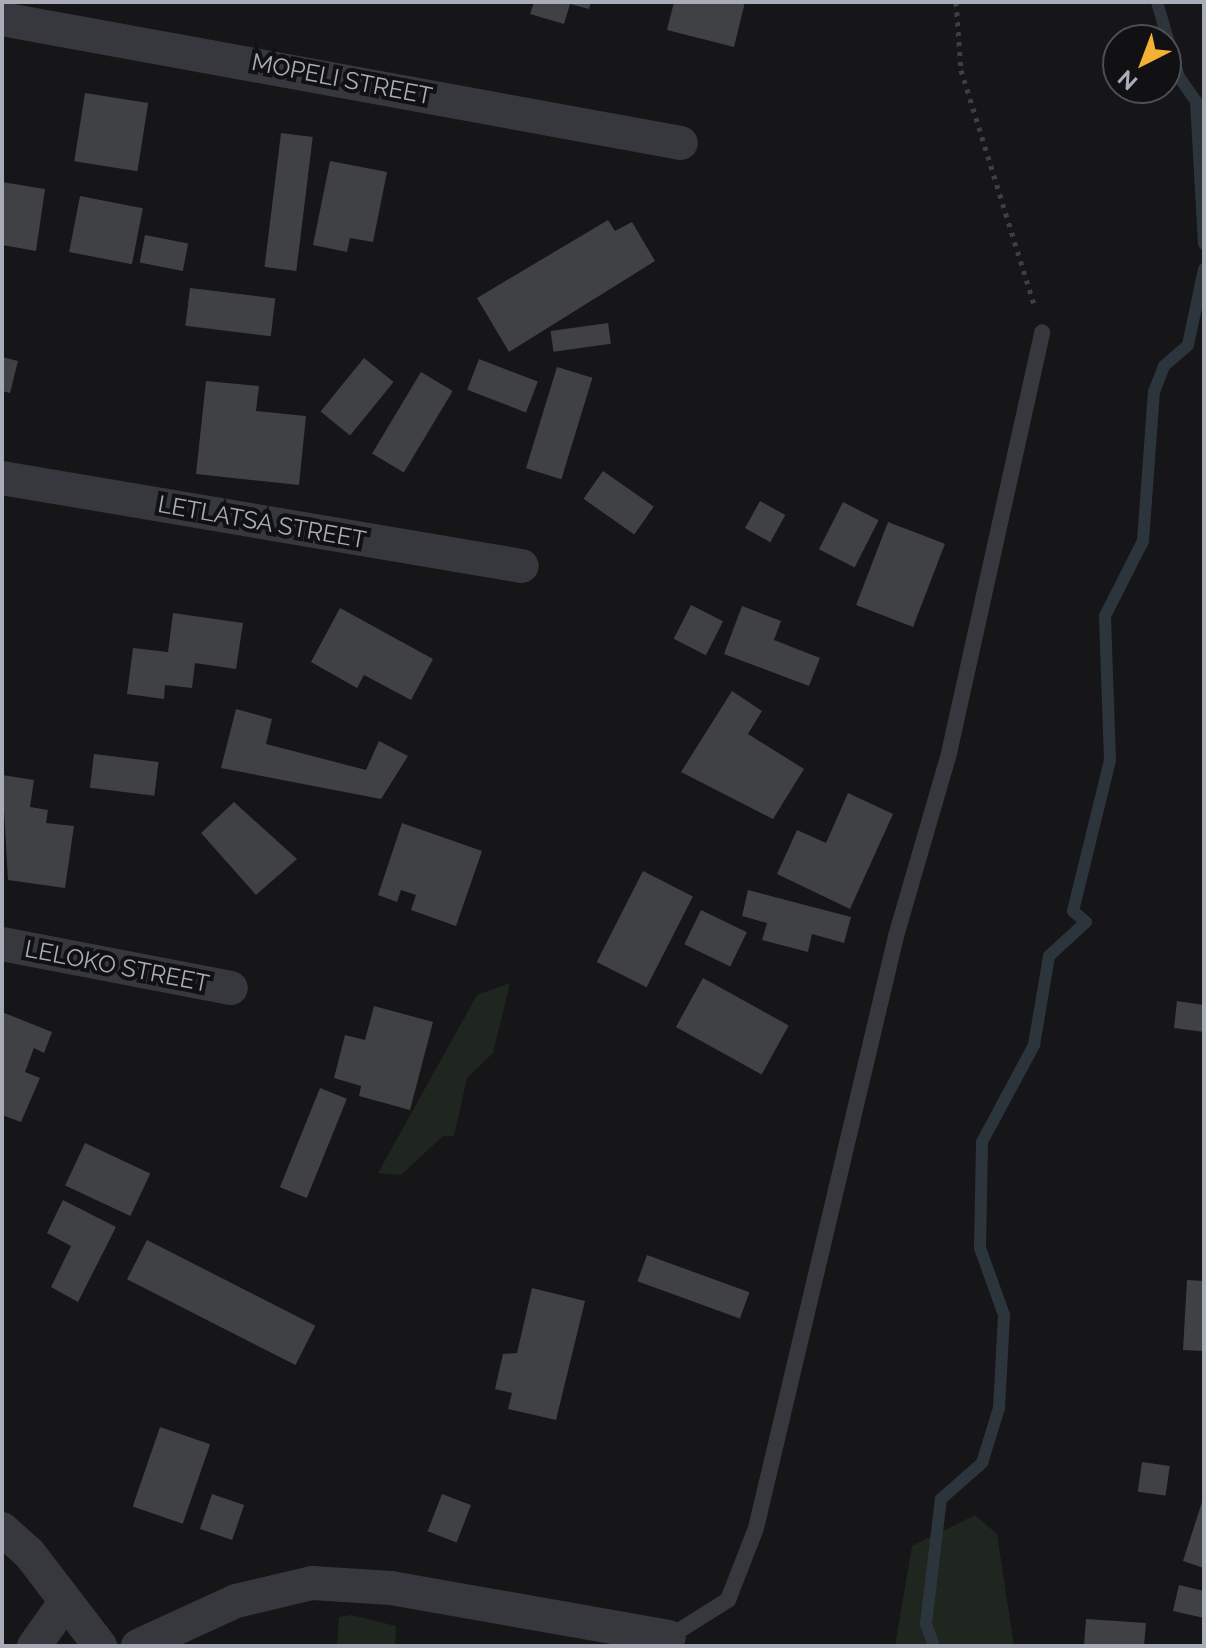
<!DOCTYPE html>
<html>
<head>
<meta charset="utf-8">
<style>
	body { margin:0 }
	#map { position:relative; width:1206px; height:1648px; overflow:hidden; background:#161618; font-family:Raleway,sans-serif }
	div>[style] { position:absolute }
	.green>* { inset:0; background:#1e261f }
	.stream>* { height:12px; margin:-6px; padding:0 6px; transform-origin:6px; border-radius:6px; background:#2c353c }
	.building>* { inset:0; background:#404145; transform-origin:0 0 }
	.path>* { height:5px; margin-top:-2.5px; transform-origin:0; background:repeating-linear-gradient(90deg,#3d3f44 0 4px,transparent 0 10px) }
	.lane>* { height:16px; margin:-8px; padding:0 8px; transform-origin:8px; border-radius:8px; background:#37383d }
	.street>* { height:34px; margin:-17px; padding:0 17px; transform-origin:17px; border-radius:17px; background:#37383d }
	span { translate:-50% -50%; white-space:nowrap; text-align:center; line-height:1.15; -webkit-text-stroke:8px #111113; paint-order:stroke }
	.street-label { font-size:24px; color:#a8adb8 }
	.frame { position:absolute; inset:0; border:4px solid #a8adb8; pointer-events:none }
	.north { position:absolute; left:1102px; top:24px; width:80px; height:80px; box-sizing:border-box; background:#111113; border:2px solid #4d4f55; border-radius:50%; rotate:222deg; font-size:22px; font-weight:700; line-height:32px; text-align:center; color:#a8adb8 }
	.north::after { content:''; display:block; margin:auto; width:28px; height:36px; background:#f2b134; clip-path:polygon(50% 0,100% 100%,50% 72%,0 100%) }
</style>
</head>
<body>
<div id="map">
	<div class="green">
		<i style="clip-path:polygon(510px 983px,493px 1053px,467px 1078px,454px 1136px,443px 1136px,401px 1175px,378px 1173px,477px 995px)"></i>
		<i style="clip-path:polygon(975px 1515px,997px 1534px,1014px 1646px,895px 1646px,912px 1546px)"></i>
		<i style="clip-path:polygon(351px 1615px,396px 1626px,395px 1646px,337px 1646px,339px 1617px)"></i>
	</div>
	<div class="stream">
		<i style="left:1157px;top:2px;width:78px;rotate:73.7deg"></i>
		<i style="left:1179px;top:77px;width:29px;rotate:55deg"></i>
		<i style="left:1196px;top:101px;width:143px;rotate:86.8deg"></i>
		<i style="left:934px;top:1646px;width:23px;rotate:-110deg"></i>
		<i style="left:926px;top:1624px;width:126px;rotate:-83.2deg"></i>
		<i style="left:941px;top:1499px;width:55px;rotate:-41.3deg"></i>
		<i style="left:982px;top:1463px;width:58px;rotate:-72.8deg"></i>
		<i style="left:999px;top:1408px;width:93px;rotate:-86.9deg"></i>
		<i style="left:1004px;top:1315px;width:71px;rotate:-109.7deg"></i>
		<i style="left:980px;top:1248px;width:106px;rotate:-88.9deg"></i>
		<i style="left:982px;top:1142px;width:110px;rotate:-61.8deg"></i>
		<i style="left:1034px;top:1045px;width:90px;rotate:-80.4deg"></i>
		<i style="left:1049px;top:956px;width:50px;rotate:-42.6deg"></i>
		<i style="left:1086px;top:922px;width:17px;rotate:-140deg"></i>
		<i style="left:1073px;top:911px;width:155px;rotate:-76.2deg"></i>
		<i style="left:1110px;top:760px;width:144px;rotate:-92deg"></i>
		<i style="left:1105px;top:616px;width:84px;rotate:-63.1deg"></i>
		<i style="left:1143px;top:541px;width:149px;rotate:-85.8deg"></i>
		<i style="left:1154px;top:392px;width:28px;rotate:-69deg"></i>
		<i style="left:1164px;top:366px;width:32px;rotate:-41deg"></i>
		<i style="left:1188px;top:345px;width:78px;rotate:-78.1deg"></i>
	</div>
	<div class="building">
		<i style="clip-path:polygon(534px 2px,591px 2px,589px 9px,570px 4px,564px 24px,530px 14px)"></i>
		<i style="clip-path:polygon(674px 2px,745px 2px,734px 47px,667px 30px)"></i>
		<i style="left:85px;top:93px;width:64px;height:69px;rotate:9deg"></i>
		<i style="left:281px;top:133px;width:32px;height:135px;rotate:7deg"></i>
		<i style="clip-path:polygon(330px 161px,387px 172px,373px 242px,350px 238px,347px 252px,313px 245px)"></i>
		<i style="clip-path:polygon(2px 182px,45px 189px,36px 251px,2px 245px)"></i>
		<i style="left:80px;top:196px;width:64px;height:57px;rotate:11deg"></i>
		<i style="clip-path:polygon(608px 220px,615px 231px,632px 222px,655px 261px,509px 352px,477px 298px)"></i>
		<i style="left:145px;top:235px;width:44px;height:28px;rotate:11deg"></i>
		<i style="left:190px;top:288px;width:86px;height:38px;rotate:7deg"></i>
		<i style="left:608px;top:323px;width:21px;height:58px;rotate:82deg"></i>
		<i style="clip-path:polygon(2px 357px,18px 361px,10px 393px,2px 391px)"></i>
		<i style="left:364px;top:358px;width:38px;height:69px;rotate:39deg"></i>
		<i style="left:479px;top:359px;width:63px;height:33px;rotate:21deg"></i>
		<i style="left:557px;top:367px;width:37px;height:106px;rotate:17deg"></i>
		<i style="left:421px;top:372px;width:37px;height:95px;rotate:31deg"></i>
		<i style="clip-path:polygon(206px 381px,259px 386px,256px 411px,306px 416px,299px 485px,196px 474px)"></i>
		<i style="left:603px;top:471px;width:62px;height:34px;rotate:35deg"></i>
		<i style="left:760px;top:501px;width:29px;height:31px;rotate:29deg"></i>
		<i style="left:843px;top:502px;width:40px;height:53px;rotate:27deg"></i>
		<i style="left:888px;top:522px;width:61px;height:89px;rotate:21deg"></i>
		<i style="left:691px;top:605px;width:36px;height:38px;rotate:27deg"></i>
		<i style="clip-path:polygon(742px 606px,781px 621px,774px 640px,820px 658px,809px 686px,724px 654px)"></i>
		<i style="clip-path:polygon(340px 608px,433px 659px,411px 700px,364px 675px,357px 688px,311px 662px)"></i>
		<i style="clip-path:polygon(173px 613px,243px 623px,236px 669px,195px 663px,192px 688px,165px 685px,164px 699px,127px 694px,133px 648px,168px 652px)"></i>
		<i style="clip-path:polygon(732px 691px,762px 711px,748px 734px,804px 769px,773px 819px,681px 772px)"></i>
		<i style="clip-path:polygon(236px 709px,272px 719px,266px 744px,366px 770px,379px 741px,408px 756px,381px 799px,221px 768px)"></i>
		<i style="left:94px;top:754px;width:65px;height:34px;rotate:7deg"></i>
		<i style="clip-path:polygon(2px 775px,34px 780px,30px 807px,48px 810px,46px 823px,74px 826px,65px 888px,8px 880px)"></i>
		<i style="clip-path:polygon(848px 793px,893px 814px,850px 909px,777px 874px,797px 830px,826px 843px)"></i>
		<i style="clip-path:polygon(234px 802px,297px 859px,256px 895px,201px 833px)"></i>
		<i style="clip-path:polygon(402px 823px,482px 851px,456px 926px,411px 910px,416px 895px,401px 890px,397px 902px,378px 895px)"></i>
		<i style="left:643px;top:871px;width:56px;height:102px;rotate:27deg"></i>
		<i style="clip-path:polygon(748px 890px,851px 917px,844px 943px,812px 934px,808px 952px,762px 940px,767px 923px,742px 916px)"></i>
		<i style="left:701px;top:910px;width:51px;height:38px;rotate:26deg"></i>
		<i style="left:703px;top:978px;width:98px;height:56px;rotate:29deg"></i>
		<i style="clip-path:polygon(1177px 1001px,1204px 1005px,1204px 1032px,1174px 1028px)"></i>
		<i style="clip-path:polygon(374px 1006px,433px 1022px,410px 1110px,359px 1096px,361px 1086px,334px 1078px,345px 1035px,365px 1040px)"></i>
		<i style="clip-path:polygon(2px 1012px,52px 1032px,44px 1053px,34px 1048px,25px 1072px,40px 1078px,21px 1122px,2px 1115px)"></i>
		<i style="left:320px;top:1088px;width:29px;height:107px;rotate:22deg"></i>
		<i style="left:85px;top:1143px;width:72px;height:47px;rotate:25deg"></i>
		<i style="clip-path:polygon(63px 1200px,116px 1227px,78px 1302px,51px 1287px,71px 1246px,47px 1233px)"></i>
		<i style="left:147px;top:1240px;width:189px;height:44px;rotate:27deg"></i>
		<i style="left:647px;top:1255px;width:109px;height:28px;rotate:20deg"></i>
		<i style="clip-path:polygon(1187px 1280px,1204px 1281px,1204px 1351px,1183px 1350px)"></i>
		<i style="clip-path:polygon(532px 1288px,585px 1301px,556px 1420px,508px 1409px,512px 1393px,495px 1389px,503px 1354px,517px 1353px)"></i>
		<i style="left:160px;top:1427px;width:53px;height:84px;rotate:19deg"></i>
		<i style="left:1142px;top:1462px;width:28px;height:30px;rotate:8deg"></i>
		<i style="left:212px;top:1494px;width:34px;height:37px;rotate:19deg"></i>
		<i style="left:442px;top:1494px;width:31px;height:40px;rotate:21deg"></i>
		<i style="clip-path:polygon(1203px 1499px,1204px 1499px,1204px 1568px,1183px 1561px)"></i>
		<i style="clip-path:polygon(1179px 1585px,1204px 1591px,1204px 1618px,1173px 1611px)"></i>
		<i style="clip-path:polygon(1086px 1619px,1146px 1623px,1144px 1646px,1084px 1646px)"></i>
	</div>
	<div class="path">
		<i style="left:956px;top:2px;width:68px;rotate:85.8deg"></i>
		<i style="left:961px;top:70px;width:249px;rotate:72.7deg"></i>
	</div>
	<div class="lane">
		<i style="left:669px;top:1637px;width:70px;rotate:-32.1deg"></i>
		<i style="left:728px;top:1600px;width:77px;rotate:-68.7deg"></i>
		<i style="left:756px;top:1528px;width:608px;rotate:-76.69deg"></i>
		<i style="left:896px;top:936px;width:191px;rotate:-73.8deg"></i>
		<i style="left:949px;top:753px;width:431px;rotate:-77.5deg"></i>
	</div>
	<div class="street">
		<i style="left:2px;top:19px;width:690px;rotate:10.35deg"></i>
		<i style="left:2px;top:478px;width:527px;rotate:9.61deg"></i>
		<i style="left:2px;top:944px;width:233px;rotate:10.9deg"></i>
		<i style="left:2px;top:1529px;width:36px;rotate:42deg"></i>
		<i style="left:29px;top:1553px;width:117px;rotate:52.6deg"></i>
		<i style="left:34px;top:1646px;width:52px;rotate:-54.5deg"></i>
		<i style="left:138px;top:1646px;width:108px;rotate:-24.7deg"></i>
		<i style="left:236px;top:1601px;width:78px;rotate:-13.3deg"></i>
		<i style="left:312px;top:1583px;width:79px;rotate:3.6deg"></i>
		<i style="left:391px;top:1588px;width:282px;rotate:10deg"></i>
	</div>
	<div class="street-label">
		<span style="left:342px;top:79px;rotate:11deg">MOPELI STREET</span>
		<span style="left:262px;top:522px;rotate:10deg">LETLATSA STREET</span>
		<span style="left:117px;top:966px;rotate:11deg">LELOKO STREET</span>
	</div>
	<div class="frame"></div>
	<div class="north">N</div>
</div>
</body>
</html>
